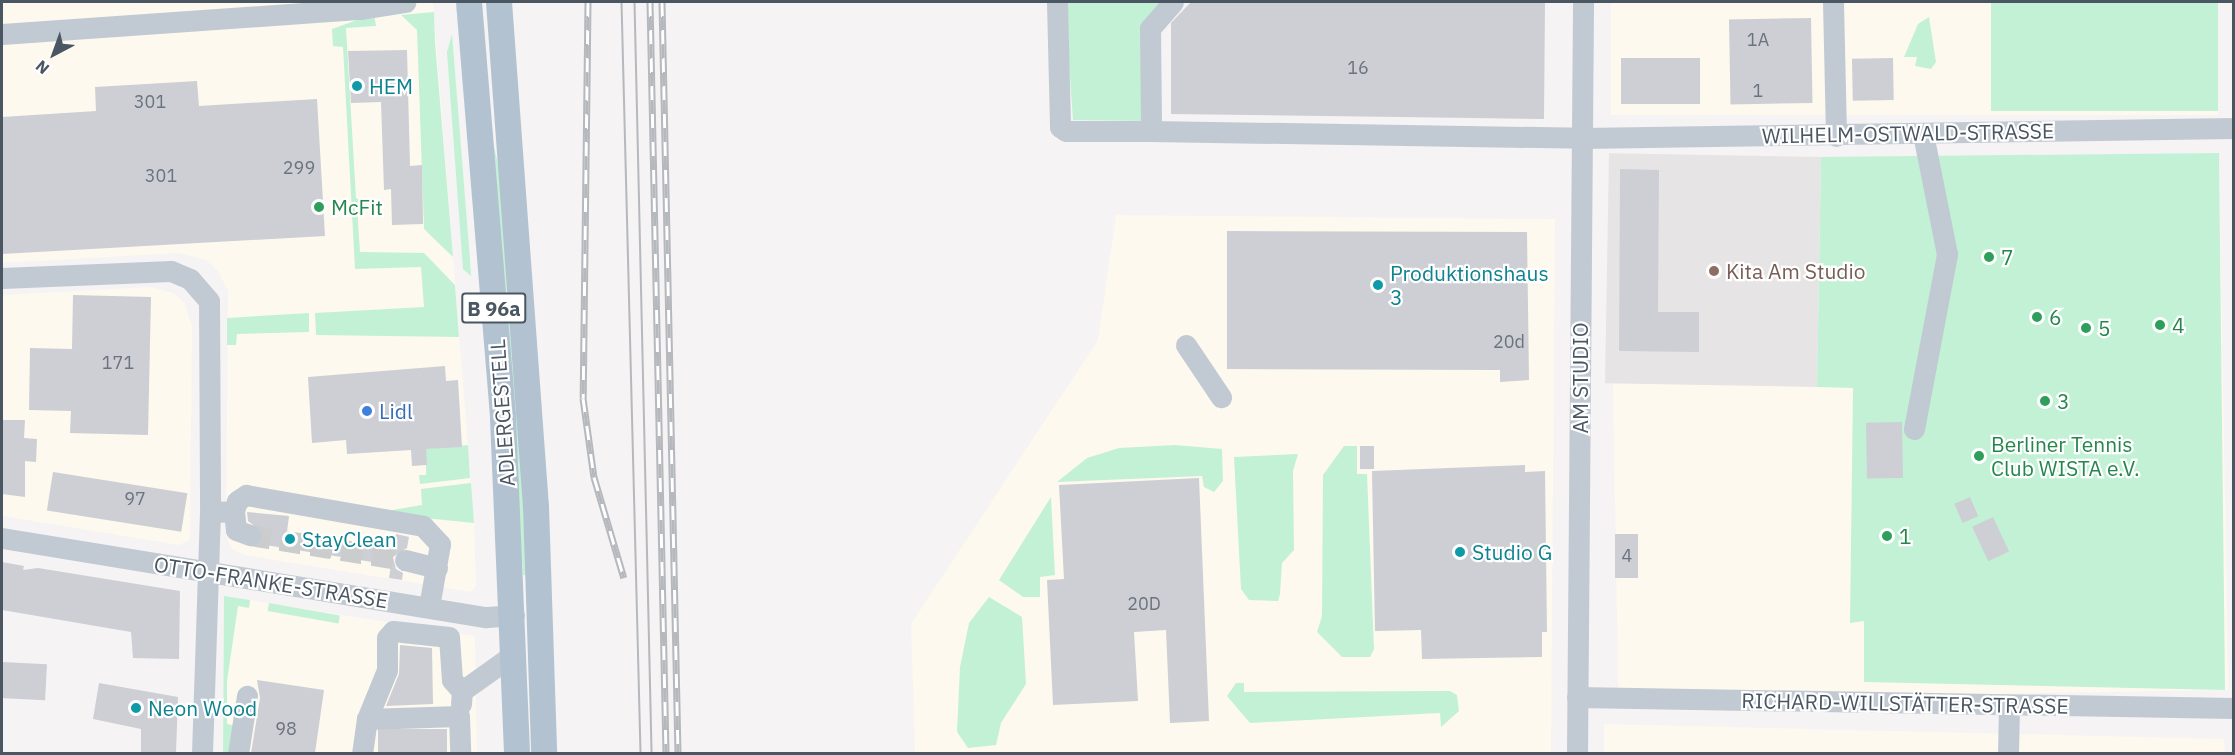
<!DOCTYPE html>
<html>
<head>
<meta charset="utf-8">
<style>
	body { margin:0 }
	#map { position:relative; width:2235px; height:755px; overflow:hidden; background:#f5f3f3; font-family:"IBM Plex Sans",sans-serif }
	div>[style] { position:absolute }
	.commercial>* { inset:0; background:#fdf9ef; transform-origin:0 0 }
	.education>* { inset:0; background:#e6e4e5; transform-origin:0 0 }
	.green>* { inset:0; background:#c3f1d5; transform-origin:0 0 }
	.building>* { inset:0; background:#cdcfd5; transform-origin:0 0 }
	.minor-tunnel>* { height:21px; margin-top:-10.5px; transform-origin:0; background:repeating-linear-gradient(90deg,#caccce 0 21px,transparent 0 31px) }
	.minor>* { height:21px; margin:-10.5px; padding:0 10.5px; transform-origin:10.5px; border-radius:10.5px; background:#c1cad2 }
	.major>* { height:26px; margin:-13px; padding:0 13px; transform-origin:13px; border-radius:13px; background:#b3c2d1 }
	.tram>* { height:1.5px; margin:-0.75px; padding:0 0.75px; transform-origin:0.75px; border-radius:0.75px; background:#b5b8bd }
	.rail>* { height:7px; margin-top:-3.5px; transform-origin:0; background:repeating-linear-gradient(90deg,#fff 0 14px,#b5b8bd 0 28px); box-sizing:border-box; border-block:2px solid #b5b8bd }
	.dots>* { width:16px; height:16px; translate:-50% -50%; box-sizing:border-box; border:3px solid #fff; border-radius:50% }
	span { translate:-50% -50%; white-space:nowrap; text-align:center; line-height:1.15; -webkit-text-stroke:4.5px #fff; paint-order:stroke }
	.number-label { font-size:18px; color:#6b747e }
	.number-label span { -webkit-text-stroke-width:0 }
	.shield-label span { padding:2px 4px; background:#fff; border:2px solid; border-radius:4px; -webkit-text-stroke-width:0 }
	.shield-label { font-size:20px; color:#4a5661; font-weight:700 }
	.culture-label { font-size:21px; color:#0d838f }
	.left { translate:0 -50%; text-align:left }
	.street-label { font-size:21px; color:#4a5661 }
	.leisure-label { font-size:21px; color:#27864d }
	.education-label { font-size:21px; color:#785e54 }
	.shop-label { font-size:21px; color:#366cbe }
	.frame { position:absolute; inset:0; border:3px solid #4a5661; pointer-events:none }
	.north { position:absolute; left:24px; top:24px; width:60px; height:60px; -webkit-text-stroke:4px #fff; paint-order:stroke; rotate:221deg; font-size:16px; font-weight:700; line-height:24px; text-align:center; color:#4a5661 }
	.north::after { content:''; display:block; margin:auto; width:21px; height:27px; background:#4a5661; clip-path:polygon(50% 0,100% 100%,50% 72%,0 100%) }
</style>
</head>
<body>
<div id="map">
	<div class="commercial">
		<i style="clip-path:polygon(2px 2px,433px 2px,474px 523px,476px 586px,471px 592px,243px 555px,231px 548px,226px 534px,228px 291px,218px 271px,206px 260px,178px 253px,2px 263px)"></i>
		<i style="left:1611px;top:2px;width:607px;height:113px"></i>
		<i style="left:2219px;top:153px;width:537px;height:610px;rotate:89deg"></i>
		<i style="clip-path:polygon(1116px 215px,1555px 219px,1551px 753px,915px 753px,911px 624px,1098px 340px)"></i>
		<i style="clip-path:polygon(150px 287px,174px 293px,184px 303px,192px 326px,190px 540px,179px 545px,2px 516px,2px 295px)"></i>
		<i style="clip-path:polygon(224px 596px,475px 636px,477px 753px,223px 754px)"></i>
		<i style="clip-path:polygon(1604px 724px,2224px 739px,2225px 753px,1604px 754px)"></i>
	</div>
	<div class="education">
		<i style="left:1821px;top:157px;width:230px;height:212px;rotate:91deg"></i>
	</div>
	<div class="green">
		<i style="clip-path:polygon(1065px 2px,1173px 2px,1150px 29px,1151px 121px,1073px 120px)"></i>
		<i style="left:1991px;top:2px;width:227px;height:109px"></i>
		<i style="clip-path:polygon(434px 12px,435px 42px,453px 257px,424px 229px,417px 30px,401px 15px)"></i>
		<i style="clip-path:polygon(374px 14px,376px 26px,346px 28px,356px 198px,368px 204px,357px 207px,360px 252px,424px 253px,455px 285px,459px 337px,316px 335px,315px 313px,424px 307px,421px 267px,355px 269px,343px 47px,333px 46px,332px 29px)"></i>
		<i style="clip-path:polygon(1929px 17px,1936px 62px,1931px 69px,1915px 66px,1917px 57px,1904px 57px,1918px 24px)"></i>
		<i style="clip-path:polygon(452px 34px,470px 260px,471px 276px,463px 269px,447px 52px)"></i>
		<i style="clip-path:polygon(493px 143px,499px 168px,529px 575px,523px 575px)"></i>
		<i style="clip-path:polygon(2219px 153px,2225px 690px,1864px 682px,1864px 621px,1850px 623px,1853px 388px,1817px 387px,1821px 157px)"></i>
		<i style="clip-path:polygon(309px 313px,309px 332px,237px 334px,236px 345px,227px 345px,227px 318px)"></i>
		<i style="clip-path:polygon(468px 445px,470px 478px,420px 484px,419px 475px,426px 475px,426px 449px)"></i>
		<i style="clip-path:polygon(1175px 445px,1222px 449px,1223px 481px,1214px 492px,1204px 487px,1202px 476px,1057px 482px,1087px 458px,1119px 448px)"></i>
		<i style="clip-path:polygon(1344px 446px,1357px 446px,1357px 474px,1367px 474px,1374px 649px,1370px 657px,1342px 657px,1317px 632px,1322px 616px,1323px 475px)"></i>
		<i style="clip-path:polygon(1298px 454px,1293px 471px,1294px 550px,1282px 563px,1280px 594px,1278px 601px,1249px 600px,1241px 589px,1234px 457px)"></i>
		<i style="clip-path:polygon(471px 483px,474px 523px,375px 513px,422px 505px,421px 489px)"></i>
		<i style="clip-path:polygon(1051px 497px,1055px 575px,1040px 577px,1040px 597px,1023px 597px,999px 580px)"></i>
		<i style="clip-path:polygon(224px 596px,250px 600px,249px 608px,238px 606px,227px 681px,227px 724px,237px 726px,232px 753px,223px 754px)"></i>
		<i style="clip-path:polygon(989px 597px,1022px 617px,1026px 684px,1001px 723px,996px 745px,968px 748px,957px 732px,960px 667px,969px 623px)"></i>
		<i style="left:269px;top:603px;width:72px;height:8px;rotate:10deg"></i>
		<i style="clip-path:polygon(1236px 683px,1244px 683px,1244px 692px,1450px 691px,1457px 695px,1459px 711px,1441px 727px,1440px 713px,1250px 723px,1227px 696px)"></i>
	</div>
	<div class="building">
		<i style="clip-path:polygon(1191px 2px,1545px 2px,1544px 119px,1171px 114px,1171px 23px)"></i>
		<i style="left:1811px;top:18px;width:85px;height:82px;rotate:89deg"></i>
		<i style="clip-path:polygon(407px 50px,410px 166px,422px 165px,423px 224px,392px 225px,391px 189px,384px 190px,381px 102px,351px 103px,348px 51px)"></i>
		<i style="left:1700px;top:58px;width:46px;height:79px;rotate:90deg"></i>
		<i style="left:1893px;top:58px;width:42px;height:41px;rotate:89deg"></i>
		<i style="clip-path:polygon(197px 81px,199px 106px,317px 99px,325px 236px,2px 254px,2px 117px,96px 111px,95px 87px)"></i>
		<i style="clip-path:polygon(1620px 169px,1659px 170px,1658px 312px,1699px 312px,1699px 352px,1619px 351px)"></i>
		<i style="clip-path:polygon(1227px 231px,1527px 232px,1529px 380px,1500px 382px,1500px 370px,1227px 369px)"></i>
		<i style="clip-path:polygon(73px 295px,151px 297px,148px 435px,70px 433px,71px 411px,29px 410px,30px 348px,72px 349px)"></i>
		<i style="clip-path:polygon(445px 366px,446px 381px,458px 380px,462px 447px,426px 449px,427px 465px,412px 466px,411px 450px,347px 454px,346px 440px,312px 443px,308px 377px)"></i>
		<i style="clip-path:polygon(2px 420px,25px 420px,24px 438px,37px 439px,36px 462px,25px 461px,25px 497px,2px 494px)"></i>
		<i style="left:1902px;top:422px;width:56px;height:36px;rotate:89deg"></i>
		<i style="left:1360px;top:446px;width:14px;height:23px"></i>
		<i style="clip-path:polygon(1525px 465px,1525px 472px,1545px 471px,1547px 632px,1542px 632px,1542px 657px,1422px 659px,1421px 630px,1375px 631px,1372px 471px)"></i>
		<i style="left:53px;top:472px;width:136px;height:39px;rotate:9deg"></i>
		<i style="clip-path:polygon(1199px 478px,1209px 721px,1170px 723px,1166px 630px,1134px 632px,1138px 701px,1053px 705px,1047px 580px,1064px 579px,1059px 485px)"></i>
		<i style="left:1970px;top:497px;width:21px;height:17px;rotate:67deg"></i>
		<i style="clip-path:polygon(247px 512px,289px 516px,287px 532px,393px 549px,396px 534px,409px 537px,407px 548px,393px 557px,396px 569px,403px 573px,402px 580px,389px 578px,391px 565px,259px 544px,262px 532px,248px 521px)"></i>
		<i style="left:1993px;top:517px;width:38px;height:23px;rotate:65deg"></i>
		<i style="left:1615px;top:534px;width:23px;height:44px"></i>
		<i style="clip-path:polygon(2px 562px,24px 566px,23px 570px,38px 568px,180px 591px,179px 659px,133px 658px,131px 632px,2px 610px)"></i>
		<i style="clip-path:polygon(400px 645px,432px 648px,433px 704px,386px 706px,399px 674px)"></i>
		<i style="left:2px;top:662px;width:45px;height:36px;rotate:3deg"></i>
		<i style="clip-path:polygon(257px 680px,324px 690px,315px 753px,251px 753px,260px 698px)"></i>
		<i style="clip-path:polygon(99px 683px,178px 697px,176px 753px,141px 753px,141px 729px,93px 719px)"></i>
		<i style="left:447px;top:729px;width:24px;height:69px;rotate:90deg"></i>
	</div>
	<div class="minor-tunnel">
		<i style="left:250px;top:535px;width:157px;rotate:9.2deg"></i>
	</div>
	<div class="minor">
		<i style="left:1057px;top:2px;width:125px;rotate:88.6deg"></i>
		<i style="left:1060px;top:127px;width:7px;rotate:34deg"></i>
		<i style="left:1066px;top:131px;width:85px"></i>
		<i style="left:1173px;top:2px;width:35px;rotate:131deg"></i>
		<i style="left:1150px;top:28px;width:103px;rotate:89.4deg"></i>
		<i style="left:1151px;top:131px;width:431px;rotate:0.9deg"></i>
		<i style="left:1582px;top:138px;width:652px;rotate:-0.88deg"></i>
		<i style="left:1833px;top:2px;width:134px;rotate:88.7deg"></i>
		<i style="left:2px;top:34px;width:360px;rotate:-4deg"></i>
		<i style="left:361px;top:9px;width:45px;rotate:-9deg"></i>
		<i style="left:2px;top:278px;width:169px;rotate:-2.4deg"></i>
		<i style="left:171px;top:271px;width:21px;rotate:23deg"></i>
		<i style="left:190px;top:279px;width:29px;rotate:49deg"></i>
		<i style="left:209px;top:301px;width:211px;rotate:89.7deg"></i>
		<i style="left:210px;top:512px;width:242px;rotate:91.9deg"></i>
		<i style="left:1186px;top:345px;width:63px;rotate:56.1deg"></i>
		<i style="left:1914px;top:429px;width:178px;rotate:-79.3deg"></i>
		<i style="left:1947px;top:254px;width:122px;rotate:-101.3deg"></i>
		<i style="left:234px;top:511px;width:19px;rotate:84deg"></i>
		<i style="left:236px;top:530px;width:15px;rotate:20deg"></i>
		<i style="left:210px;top:512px;width:24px;rotate:-2deg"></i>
		<i style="left:234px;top:511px;width:10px;rotate:-73deg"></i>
		<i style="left:237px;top:501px;width:11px;rotate:-34deg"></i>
		<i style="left:246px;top:495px;width:180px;rotate:9.9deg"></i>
		<i style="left:423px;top:526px;width:25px;rotate:47deg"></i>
		<i style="left:440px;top:544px;width:64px;rotate:99.9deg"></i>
		<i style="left:2px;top:538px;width:491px;rotate:9.3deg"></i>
		<i style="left:487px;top:617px;width:27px;rotate:-4deg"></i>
		<i style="left:405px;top:560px;width:33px;rotate:14deg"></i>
		<i style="left:1577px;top:697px;width:657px;rotate:0.96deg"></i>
		<i style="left:461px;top:704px;width:13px;rotate:-86deg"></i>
		<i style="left:462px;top:691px;width:64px;rotate:-35.4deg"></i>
		<i style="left:367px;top:719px;width:92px;rotate:-1.9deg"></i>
		<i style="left:459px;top:716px;width:38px;rotate:88deg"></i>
		<i style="left:238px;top:754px;width:59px;rotate:-81.2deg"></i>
		<i style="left:362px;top:754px;width:35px;rotate:-82deg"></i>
		<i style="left:367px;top:719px;width:53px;rotate:-67.8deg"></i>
		<i style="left:387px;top:670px;width:32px;rotate:-90deg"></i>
		<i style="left:387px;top:638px;width:9px;rotate:-49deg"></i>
		<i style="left:393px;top:631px;width:56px;rotate:6.1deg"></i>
		<i style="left:449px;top:637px;width:43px;rotate:86deg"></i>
		<i style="left:452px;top:680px;width:15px;rotate:48deg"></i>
		<i style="left:1577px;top:754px;width:752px;rotate:-89.54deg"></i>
		<i style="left:2008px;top:754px;width:49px;rotate:-88.8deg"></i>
	</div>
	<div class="major">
		<i style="left:469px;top:2px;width:417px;rotate:85.3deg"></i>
		<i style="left:503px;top:418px;width:336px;rotate:87.6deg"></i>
		<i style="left:499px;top:2px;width:506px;rotate:85.81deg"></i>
		<i style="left:536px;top:507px;width:247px;rotate:88.1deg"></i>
	</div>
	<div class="tram">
		<i style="left:622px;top:2px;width:752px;rotate:88.55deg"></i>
		<i style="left:635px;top:2px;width:752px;rotate:88.7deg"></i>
	</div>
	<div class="rail">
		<i style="left:588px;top:2px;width:396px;rotate:90.7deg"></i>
		<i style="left:583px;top:398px;width:80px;rotate:82.1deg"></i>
		<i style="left:594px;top:477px;width:105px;rotate:73.5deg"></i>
		<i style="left:650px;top:2px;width:752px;rotate:88.78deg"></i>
		<i style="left:662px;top:2px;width:752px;rotate:88.78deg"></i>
	</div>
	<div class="dots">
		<i style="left:357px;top:86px;background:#0f9aa8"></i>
		<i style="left:319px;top:207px;background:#2e9e5b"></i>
		<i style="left:1989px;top:257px;background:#2e9e5b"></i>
		<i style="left:1714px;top:271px;background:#8d6e63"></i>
		<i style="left:1378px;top:285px;background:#0f9aa8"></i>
		<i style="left:2037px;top:317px;background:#2e9e5b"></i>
		<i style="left:2160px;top:325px;background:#2e9e5b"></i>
		<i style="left:2086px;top:328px;background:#2e9e5b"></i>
		<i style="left:2045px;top:401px;background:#2e9e5b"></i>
		<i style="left:367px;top:411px;background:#3f7fe0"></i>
		<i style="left:1979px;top:456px;background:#2e9e5b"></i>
		<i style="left:1887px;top:536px;background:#2e9e5b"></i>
		<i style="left:290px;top:539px;background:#0f9aa8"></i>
		<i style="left:1460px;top:552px;background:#0f9aa8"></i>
		<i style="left:136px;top:708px;background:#0f9aa8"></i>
	</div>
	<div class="number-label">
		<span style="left:1758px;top:40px">1A</span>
		<span style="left:1358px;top:68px">16</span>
		<span style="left:1758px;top:91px">1</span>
		<span style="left:150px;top:102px">301</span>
		<span style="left:299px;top:168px">299</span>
		<span style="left:161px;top:176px">301</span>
		<span style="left:1509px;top:342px">20d</span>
		<span style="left:118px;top:363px">171</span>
		<span style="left:135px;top:499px">97</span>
		<span style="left:1627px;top:556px">4</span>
		<span style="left:1144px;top:604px">20D</span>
		<span style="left:286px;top:729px">98</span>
	</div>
	<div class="shield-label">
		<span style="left:494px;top:308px">B 96a</span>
	</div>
	<div class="culture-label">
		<span class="left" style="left:369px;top:86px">HEM</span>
		<span class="left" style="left:1390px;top:285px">Produktionshaus<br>3</span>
		<span class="left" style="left:302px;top:539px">StayClean</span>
		<span class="left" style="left:1472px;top:552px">Studio G</span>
		<span class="left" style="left:148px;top:708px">Neon Wood</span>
	</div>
	<div class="street-label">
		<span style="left:1908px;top:133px;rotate:-1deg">WILHELM-OSTWALD-STRASSE</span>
		<span style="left:1580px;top:378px;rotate:-90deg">AM STUDIO</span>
		<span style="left:502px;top:413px;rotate:-94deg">ADLERGESTELL</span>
		<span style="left:271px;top:582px;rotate:9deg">OTTO-FRANKE-STRASSE</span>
		<span style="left:1905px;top:703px;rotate:1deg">RICHARD-WILLSTÄTTER-STRASSE</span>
	</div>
	<div class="leisure-label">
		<span class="left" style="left:331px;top:207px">McFit</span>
		<span class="left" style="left:2001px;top:257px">7</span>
		<span class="left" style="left:2049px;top:317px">6</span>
		<span class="left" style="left:2172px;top:325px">4</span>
		<span class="left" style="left:2098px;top:328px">5</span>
		<span class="left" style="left:2057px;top:401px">3</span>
		<span class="left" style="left:1991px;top:456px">Berliner Tennis<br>Club WISTA e.V.</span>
		<span class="left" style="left:1899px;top:536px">1</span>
	</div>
	<div class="education-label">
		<span class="left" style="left:1726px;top:271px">Kita Am Studio</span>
	</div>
	<div class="shop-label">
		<span class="left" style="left:379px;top:411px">Lidl</span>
	</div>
	<div class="frame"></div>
	<div class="north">N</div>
</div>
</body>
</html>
